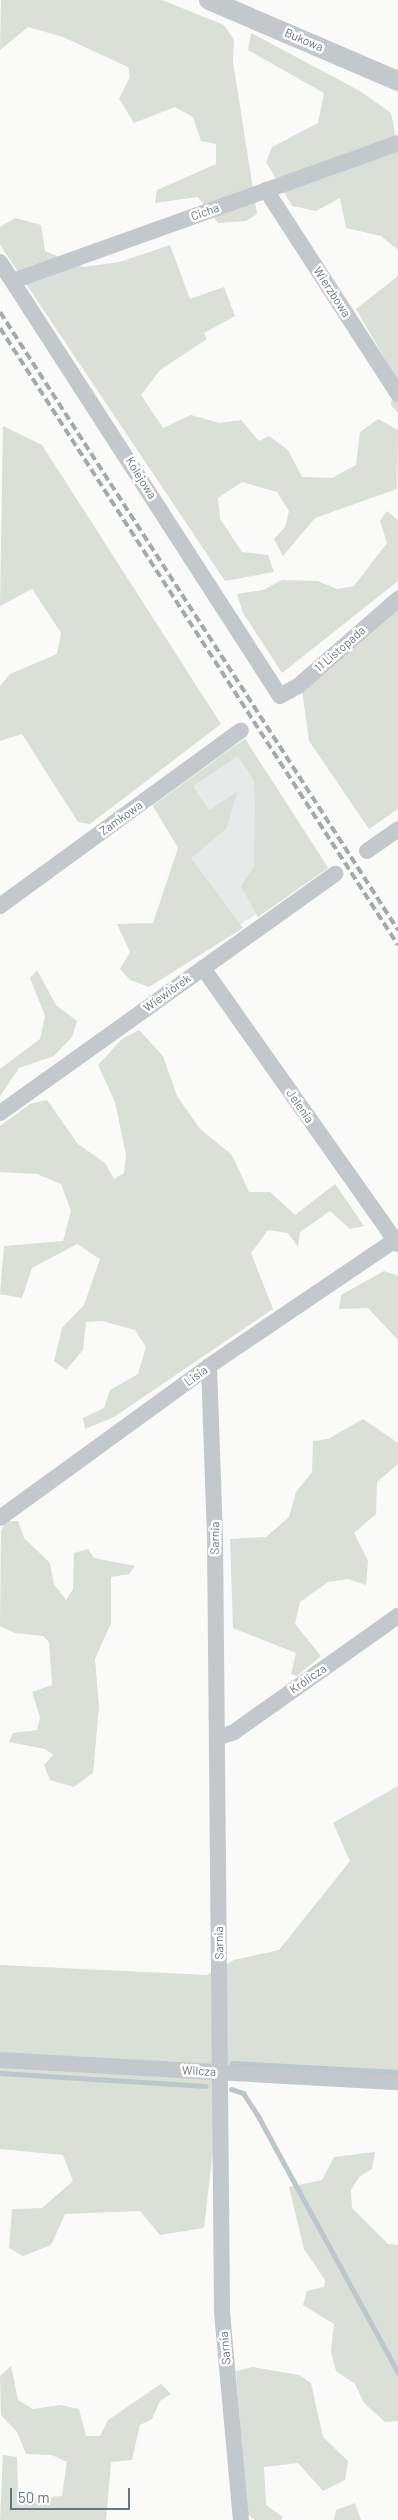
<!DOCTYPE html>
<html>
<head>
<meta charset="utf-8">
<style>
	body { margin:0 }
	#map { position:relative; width:398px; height:2520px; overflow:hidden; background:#fafaf8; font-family:Barlow,sans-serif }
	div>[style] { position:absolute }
	.built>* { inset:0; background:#e8e9e9; transform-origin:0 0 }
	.green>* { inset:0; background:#dadfd7 }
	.stream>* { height:5px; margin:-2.5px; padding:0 2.5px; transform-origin:2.5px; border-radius:2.5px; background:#bbc7cb }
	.minor>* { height:16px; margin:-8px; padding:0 8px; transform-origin:8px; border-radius:8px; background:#c3c8cc }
	.tertiary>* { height:20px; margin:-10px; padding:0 10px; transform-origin:10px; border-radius:10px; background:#c3c8cc }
	.rail>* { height:4px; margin-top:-2px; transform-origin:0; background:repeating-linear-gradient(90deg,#a2aab0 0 8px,transparent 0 12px) }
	span { translate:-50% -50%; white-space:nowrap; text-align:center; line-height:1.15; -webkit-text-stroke:5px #fff; paint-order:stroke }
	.street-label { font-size:12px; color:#657683 }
	.scale { position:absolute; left:10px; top:2488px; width:120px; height:22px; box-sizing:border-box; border:2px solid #657683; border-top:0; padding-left:6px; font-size:15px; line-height:18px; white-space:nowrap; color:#657683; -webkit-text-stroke:4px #fff; paint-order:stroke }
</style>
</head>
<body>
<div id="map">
	<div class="built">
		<i style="left:245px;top:739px;width:153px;height:114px;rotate:57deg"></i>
	</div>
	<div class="green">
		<i style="clip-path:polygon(1px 0,162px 0,224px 25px,234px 40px,233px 62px,257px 214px,246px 221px,218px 223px,198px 197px,155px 203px,157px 190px,216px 164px,216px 144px,201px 141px,193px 117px,175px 107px,134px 123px,119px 99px,130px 77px,128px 67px,63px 37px,28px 27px,0 50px)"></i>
		<i style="clip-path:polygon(251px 33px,360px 91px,391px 113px,398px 148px,398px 250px,381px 236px,346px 228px,340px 198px,316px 211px,292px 206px,266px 162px,272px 147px,318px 123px,324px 93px,248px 50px)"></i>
		<i style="clip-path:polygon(15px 218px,41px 225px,45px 251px,83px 267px,120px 262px,170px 245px,190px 299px,224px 287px,235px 316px,204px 333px,207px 339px,160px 370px,141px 395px,163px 428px,191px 415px,219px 423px,241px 420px,259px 441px,269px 436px,288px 450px,302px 477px,332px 478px,356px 465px,360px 432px,378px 419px,398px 430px,397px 489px,315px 518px,283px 556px,274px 539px,285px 527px,289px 511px,277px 492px,242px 482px,218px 498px,220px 519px,242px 552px,268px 555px,274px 572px,225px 581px,0 245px,0 227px)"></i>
		<i style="clip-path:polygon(398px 276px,398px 413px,391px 405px,395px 376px,356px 309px)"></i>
		<i style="clip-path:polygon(3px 426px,42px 445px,221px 724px,90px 824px,78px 822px,22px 734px,0 741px,0 686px,10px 674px,57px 654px,61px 633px,32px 589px,0 606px)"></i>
		<i style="clip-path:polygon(387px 511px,398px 520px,398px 581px,282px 673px,243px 613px,237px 594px,263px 590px,282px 580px,317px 581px,337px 589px,354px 586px,387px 543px,380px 521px)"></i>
		<i style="clip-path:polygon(398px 606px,398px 809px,369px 829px,309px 741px,302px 690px)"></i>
		<i style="clip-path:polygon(245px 739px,328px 868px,258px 917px,241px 886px,254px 867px,255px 803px,254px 781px,238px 756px,193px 786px,209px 810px,238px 791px,226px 829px,191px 858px,243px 928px,149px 987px,130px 980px,120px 969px,130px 952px,117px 924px,153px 923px,178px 848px,153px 806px)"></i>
		<i style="clip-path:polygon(37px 970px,56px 1005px,77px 1021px,72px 1037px,54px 1056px,19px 1068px,0 1096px,0 1069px,40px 1039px,45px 1016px,30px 978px)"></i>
		<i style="clip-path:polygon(139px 1030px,163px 1056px,177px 1096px,200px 1129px,232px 1155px,249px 1192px,270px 1192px,295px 1215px,335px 1184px,364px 1226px,350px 1229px,330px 1211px,300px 1232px,298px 1247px,288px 1233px,268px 1230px,251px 1253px,273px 1309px,114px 1417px,85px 1429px,83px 1418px,104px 1408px,110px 1390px,138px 1374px,146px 1347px,135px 1330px,102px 1321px,86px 1322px,83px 1350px,66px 1370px,54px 1361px,62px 1328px,84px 1305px,100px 1259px,77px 1244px,32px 1268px,22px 1298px,0 1294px,4px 1246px,63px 1241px,71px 1211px,61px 1184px,37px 1174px,0 1172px,0 1126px,30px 1104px,47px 1100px,78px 1144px,105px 1163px,114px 1179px,124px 1173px,126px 1155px,115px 1102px,98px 1065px,122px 1039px)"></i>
		<i style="clip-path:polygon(384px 1271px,398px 1276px,398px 1340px,368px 1308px,339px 1309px,341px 1295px)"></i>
		<i style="clip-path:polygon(363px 1419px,398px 1443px,398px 1464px,377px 1482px,376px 1514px,354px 1533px,368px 1561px,366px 1585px,348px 1579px,328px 1582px,300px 1602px,295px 1624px,321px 1656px,297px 1676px,291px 1674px,296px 1653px,233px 1628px,230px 1539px,266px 1537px,289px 1517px,296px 1492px,312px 1472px,313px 1441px,328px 1439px)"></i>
		<i style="clip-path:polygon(6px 1521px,18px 1521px,24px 1538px,50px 1563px,54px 1584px,66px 1600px,73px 1589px,74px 1553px,88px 1549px,94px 1558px,135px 1566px,129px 1574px,111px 1577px,111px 1623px,95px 1659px,99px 1707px,93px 1773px,74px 1787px,50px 1780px,44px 1765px,53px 1755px,45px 1749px,9px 1742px,13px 1733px,37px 1730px,40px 1717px,32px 1692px,52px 1685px,49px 1642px,43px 1636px,15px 1633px,0 1626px,1px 1531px)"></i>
		<i style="clip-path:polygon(398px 1786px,398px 2077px,214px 2068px,213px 2150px,204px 2228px,160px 2235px,140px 2211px,65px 2214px,51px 2245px,23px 2256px,9px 2248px,12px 2209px,42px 2208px,73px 2181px,63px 2155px,0 2149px,0 1965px,207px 1975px,234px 1960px,279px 1950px,350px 1861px,333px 1823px)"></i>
		<i style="clip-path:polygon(375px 2152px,372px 2169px,360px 2176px,351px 2190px,352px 2208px,388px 2244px,398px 2245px,398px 2421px,385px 2422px,364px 2403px,355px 2384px,336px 2371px,331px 2351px,334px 2324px,303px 2305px,307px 2291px,324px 2287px,325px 2280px,304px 2249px,289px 2187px,322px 2180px,334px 2157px)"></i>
		<i style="clip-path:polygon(11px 2366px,18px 2400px,33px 2409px,60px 2405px,79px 2409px,86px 2436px,100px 2436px,108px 2420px,161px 2384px,171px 2394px,160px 2401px,152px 2419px,140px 2425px,132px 2460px,111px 2462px,106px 2520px,0 2520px,3px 2455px,17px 2457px,18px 2491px,26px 2499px,62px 2496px,67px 2462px,52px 2455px,26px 2454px,17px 2432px,1px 2415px,0 2376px)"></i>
		<i style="clip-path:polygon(253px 2367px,299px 2375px,311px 2383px,323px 2437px,348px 2461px,345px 2480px,323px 2491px,298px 2463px,264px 2467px,266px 2505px,283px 2517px,281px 2520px,255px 2520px,247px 2514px,236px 2371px)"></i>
		<i style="clip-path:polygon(355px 2503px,361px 2520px,334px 2520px,336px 2510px)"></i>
	</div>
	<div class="stream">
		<i style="left:232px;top:2063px;width:166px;rotate:3.1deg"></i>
		<i style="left:0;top:2073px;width:206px;rotate:3.6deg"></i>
		<i style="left:231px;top:2089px;width:13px;rotate:18deg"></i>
		<i style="left:243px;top:2093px;width:30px;rotate:57deg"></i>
		<i style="left:259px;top:2118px;width:290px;rotate:61.4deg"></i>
	</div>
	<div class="minor">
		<i style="left:266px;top:190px;width:243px;rotate:57.1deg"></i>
		<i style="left:0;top:262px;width:516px;rotate:57.17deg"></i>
		<i style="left:280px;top:696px;width:21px;rotate:-29deg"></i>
		<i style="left:298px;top:686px;width:133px;rotate:-41deg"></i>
		<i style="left:13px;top:281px;width:409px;rotate:-19.7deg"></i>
		<i style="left:367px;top:851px;width:38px;rotate:-35deg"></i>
		<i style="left:0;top:906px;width:298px;rotate:-36.1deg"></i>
		<i style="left:203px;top:968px;width:338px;rotate:54.8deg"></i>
		<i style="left:0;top:1113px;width:412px;rotate:-35.5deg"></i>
		<i style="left:209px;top:1366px;width:170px;rotate:88deg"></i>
		<i style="left:215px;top:1536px;width:776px;rotate:89.48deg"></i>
		<i style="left:222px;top:2312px;width:209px;rotate:84.8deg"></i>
		<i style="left:0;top:1518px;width:258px;rotate:-36deg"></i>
		<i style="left:209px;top:1366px;width:225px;rotate:-34.1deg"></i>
		<i style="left:217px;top:1738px;width:18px;rotate:-19deg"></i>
		<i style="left:234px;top:1732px;width:201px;rotate:-35.3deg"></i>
		<i style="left:0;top:2060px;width:399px;rotate:3.2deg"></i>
	</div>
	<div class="tertiary">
		<i style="left:209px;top:0;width:206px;rotate:23.2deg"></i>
	</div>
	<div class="rail">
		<i style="left:0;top:312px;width:735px;rotate:57.22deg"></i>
		<i style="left:0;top:328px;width:734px;rotate:57.18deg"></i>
	</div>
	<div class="street-label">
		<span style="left:304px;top:40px;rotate:23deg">Bukowa</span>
		<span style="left:205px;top:212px;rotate:-20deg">Cicha</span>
		<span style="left:332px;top:292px;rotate:57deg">Wierzbowa</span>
		<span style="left:141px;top:478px;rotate:58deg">Kolejowa</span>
		<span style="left:340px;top:649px;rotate:-41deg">11 Listopada</span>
		<span style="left:121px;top:818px;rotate:-36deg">Zamkowa</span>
		<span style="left:167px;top:993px;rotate:-36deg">Wiewiórek</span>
		<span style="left:300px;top:1106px;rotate:55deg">Jelenia</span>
		<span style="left:196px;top:1376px;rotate:-36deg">Lisia</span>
		<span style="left:215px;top:1538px;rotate:-89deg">Sarnia</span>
		<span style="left:308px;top:1679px;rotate:-35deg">Królicza</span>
		<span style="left:219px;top:1943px;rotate:-91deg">Sarnia</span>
		<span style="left:199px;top:2071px;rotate:3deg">Wilcza</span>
		<span style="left:225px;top:2348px;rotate:-95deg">Sarnia</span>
	</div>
	<div class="scale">50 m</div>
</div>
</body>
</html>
